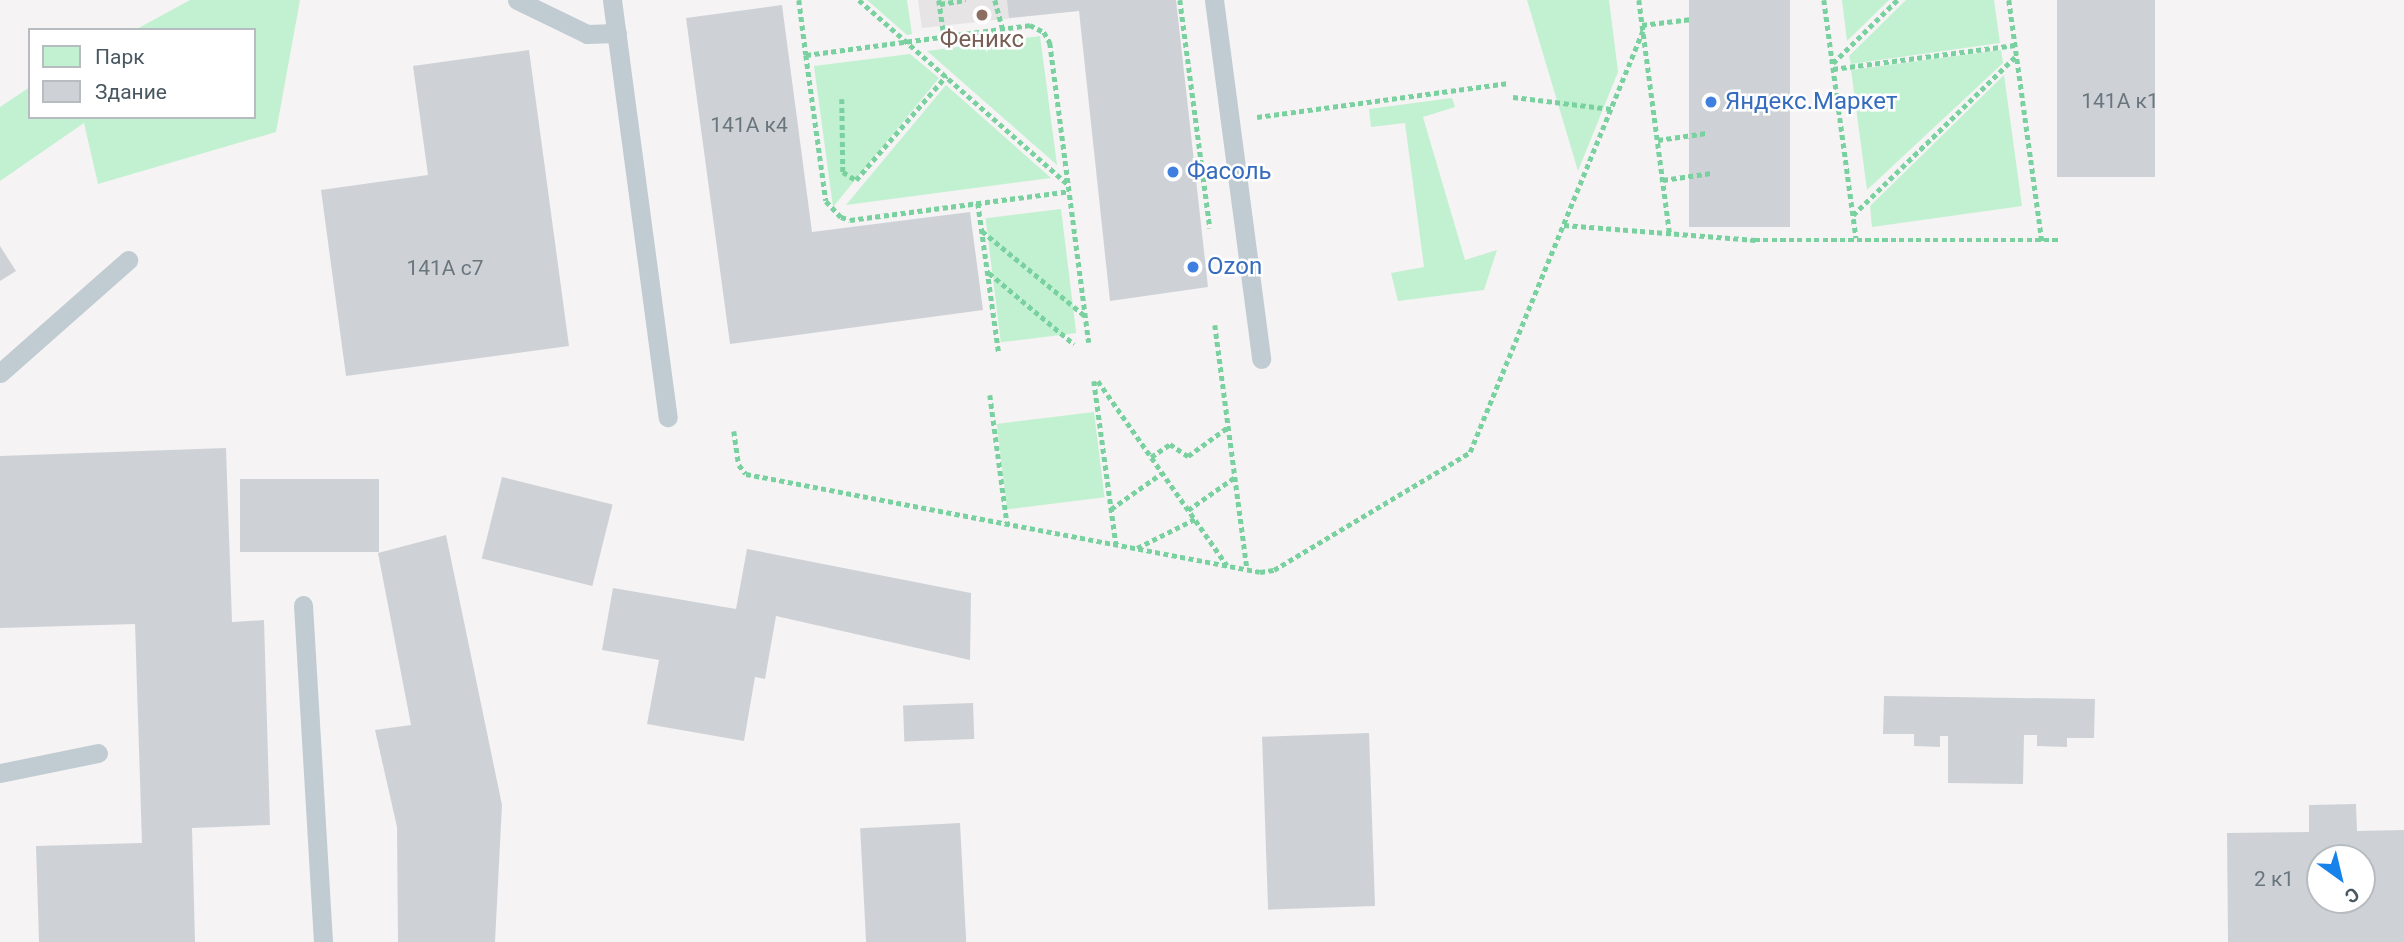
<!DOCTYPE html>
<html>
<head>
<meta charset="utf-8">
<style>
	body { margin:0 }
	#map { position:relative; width:2404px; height:942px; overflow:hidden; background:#f5f3f3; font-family:Roboto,sans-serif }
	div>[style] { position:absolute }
	.education>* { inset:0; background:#e6e4e5 }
	.green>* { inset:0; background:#c2f1d1; transform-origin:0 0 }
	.building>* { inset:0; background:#ced2d7; transform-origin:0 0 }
	.path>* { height:4.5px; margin-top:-2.25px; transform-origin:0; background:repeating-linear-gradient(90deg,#79d19f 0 5px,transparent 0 8.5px) }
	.lane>* { height:19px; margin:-9.5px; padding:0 9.5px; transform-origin:9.5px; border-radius:9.5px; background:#c0cbd2 }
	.dots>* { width:19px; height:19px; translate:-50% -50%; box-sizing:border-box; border:4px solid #fff; border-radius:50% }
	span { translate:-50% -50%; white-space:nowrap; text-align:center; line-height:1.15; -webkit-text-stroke:5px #fff; paint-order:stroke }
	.number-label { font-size:21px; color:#6a767e }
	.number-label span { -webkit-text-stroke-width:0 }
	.education-label { font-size:24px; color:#785e54 }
	.shop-label { font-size:24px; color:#366cbe }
	.left { translate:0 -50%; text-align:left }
	.legend { position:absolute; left:28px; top:28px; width:228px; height:91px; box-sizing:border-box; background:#fff; border:2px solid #b6bcc0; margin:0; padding:9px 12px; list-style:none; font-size:21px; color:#495761 }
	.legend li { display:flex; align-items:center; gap:14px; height:35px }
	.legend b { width:35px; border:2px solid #b6bcc0 }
	.north { position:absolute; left:2306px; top:844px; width:70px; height:70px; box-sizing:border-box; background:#fff; border:2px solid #b6bcc0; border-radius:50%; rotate:146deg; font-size:19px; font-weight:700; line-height:28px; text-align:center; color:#495761 }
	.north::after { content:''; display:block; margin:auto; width:24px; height:32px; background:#1783ea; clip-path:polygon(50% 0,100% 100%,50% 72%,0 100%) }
</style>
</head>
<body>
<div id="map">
	<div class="education">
		<i style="clip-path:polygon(918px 0,1176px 0,922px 28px)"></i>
	</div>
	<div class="green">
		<i style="clip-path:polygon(190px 0,300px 0,276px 132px,98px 184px,84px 123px,0 181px,0 107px,30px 87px,30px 117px,254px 117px,254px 30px,135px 30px)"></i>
		<i style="clip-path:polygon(867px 0,907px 0,912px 34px,907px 35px)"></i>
		<i style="clip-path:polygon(1527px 0,1609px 0,1618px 72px,1578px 171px)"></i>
		<i style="clip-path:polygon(1842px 0,1889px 0,1847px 41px)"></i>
		<i style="clip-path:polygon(1906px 0,1994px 0,2000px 43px,1851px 64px,1849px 56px)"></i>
		<i style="clip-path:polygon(1040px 36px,1057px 165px,927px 51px)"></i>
		<i style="clip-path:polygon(2001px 50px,2003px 63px,1867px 190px,1851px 70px)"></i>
		<i style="clip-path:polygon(910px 54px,939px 78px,833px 207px,814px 66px)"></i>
		<i style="clip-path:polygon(2004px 75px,2022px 206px,1872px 227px,1870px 206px)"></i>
		<i style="clip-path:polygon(946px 85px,1051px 178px,846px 205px)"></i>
		<i style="clip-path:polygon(1452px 98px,1455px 107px,1423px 117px,1465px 260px,1497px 250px,1484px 290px,1398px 301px,1391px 273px,1424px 267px,1405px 123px,1371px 127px,1369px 109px)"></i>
		<i style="left:1061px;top:209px;width:125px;height:76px;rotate:83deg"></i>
		<i style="left:1094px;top:412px;width:86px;height:98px;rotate:83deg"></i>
	</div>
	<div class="building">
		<i style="clip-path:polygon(1007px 0,1176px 0,1208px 287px,1110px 301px,1079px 11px,1009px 18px)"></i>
		<i style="left:1689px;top:0;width:101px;height:227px"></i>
		<i style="left:2057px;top:0;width:98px;height:177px"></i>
		<i style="clip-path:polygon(782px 5px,812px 232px,970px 212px,983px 310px,730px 344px,686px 18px)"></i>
		<i style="clip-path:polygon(529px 50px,569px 346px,346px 376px,321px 190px,428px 175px,413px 66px)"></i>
		<i style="clip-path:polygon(0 246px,16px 271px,0 281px)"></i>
		<i style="clip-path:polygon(226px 448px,232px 622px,264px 620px,270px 825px,192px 828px,195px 942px,39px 942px,36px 846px,142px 843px,135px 624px,0 628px,0 456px)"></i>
		<i style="left:502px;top:477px;width:114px;height:84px;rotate:14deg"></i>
		<i style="left:240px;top:479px;width:139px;height:73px"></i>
		<i style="clip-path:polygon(446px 535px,502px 805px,495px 942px,398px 942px,397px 827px,375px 730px,411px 725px,378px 553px)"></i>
		<i style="clip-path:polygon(747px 549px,971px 593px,970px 660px,776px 616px,765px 679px,755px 677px,744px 741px,647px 724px,659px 660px,602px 650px,613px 588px,736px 609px)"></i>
		<i style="clip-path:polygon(1884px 696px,2095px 699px,2094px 738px,2067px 738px,2067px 747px,2037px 746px,2037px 735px,2024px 735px,2023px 784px,1948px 783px,1948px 736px,1940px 736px,1940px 747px,1914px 746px,1914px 734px,1883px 734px)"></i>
		<i style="left:973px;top:703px;width:36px;height:70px;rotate:88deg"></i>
		<i style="left:1369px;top:733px;width:173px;height:107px;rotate:88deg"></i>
		<i style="clip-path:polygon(evenodd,2356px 804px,2357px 831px,2404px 830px,2404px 942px,2228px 942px,2227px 833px,2309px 832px,2309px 805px,2356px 804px,2320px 858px,2362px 858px,2362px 900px,2320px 900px,2320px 858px)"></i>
		<i style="left:960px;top:823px;width:119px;height:100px;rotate:87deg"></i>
	</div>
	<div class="path">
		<i style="left:799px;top:0;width:55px;rotate:82.7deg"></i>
		<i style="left:806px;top:55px;width:226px;rotate:-7.6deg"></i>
		<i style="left:1030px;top:25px;width:16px;rotate:27deg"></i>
		<i style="left:1044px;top:32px;width:13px;rotate:61deg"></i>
		<i style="left:1050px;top:43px;width:302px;rotate:82.6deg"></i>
		<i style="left:859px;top:0;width:278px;rotate:41.4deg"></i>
		<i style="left:939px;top:0;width:37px;rotate:82deg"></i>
		<i style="left:995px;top:0;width:30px;rotate:75deg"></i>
		<i style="left:1180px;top:0;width:230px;rotate:82.5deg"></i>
		<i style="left:1639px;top:0;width:236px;rotate:82.5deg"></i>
		<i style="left:1824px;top:0;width:240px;rotate:82.3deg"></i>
		<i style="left:2009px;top:0;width:244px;rotate:82.2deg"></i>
		<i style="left:940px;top:4px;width:26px;rotate:-9deg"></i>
		<i style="left:1642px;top:25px;width:50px;rotate:-6.8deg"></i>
		<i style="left:806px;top:55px;width:147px;rotate:82.2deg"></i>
		<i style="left:826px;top:201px;width:22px;rotate:47deg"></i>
		<i style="left:841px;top:217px;width:9px;rotate:18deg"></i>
		<i style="left:850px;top:220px;width:221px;rotate:-7.5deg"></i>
		<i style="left:1833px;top:63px;width:90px;rotate:-44.5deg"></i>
		<i style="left:1833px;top:69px;width:184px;rotate:-7.5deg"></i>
		<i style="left:1513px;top:97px;width:99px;rotate:7deg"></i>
		<i style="left:842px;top:99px;width:73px;rotate:89.2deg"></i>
		<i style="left:843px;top:172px;width:15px;rotate:32deg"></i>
		<i style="left:856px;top:180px;width:138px;rotate:-49.1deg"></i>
		<i style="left:1257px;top:117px;width:254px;rotate:-7.7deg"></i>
		<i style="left:1658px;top:140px;width:49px;rotate:-8.1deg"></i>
		<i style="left:1663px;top:180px;width:49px;rotate:-8.1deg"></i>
		<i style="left:978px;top:203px;width:152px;rotate:82.1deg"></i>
		<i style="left:1853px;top:215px;width:228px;rotate:-44.3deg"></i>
		<i style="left:1564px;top:225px;width:192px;rotate:4.5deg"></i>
		<i style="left:1755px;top:240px;width:305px"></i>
		<i style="left:982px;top:231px;width:134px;rotate:39.5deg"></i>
		<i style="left:989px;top:273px;width:111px;rotate:39.9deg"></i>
		<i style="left:1215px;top:325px;width:246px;rotate:82.5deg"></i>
		<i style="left:1094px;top:381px;width:164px;rotate:82.3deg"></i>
		<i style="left:1098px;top:381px;width:225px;rotate:55deg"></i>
		<i style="left:990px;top:395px;width:129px;rotate:82.4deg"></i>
		<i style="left:734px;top:431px;width:34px;rotate:82deg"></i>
		<i style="left:739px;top:465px;width:11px;rotate:52deg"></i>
		<i style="left:746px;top:474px;width:523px;rotate:10.79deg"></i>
		<i style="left:1260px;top:572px;width:14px;rotate:-8deg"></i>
		<i style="left:1274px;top:570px;width:229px;rotate:-31deg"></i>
		<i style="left:1470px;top:452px;width:455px;rotate:-67.7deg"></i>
		<i style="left:1151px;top:457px;width:23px;rotate:-34deg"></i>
		<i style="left:1170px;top:444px;width:22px;rotate:34deg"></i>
		<i style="left:1188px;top:456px;width:49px;rotate:-35.9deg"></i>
		<i style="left:1111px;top:509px;width:62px;rotate:-35.2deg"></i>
		<i style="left:1188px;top:510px;width:57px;rotate:-35.1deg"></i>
		<i style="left:1137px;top:548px;width:65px;rotate:-26.6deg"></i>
	</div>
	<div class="lane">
		<i style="left:517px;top:0;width:78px;rotate:25.9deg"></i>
		<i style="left:587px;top:34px;width:30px;rotate:-2deg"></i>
		<i style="left:612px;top:0;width:421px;rotate:82.4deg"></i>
		<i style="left:1214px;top:0;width:362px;rotate:82.5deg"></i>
		<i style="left:0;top:373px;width:171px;rotate:-41.4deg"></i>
		<i style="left:303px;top:605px;width:338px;rotate:86.6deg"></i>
		<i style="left:0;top:773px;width:100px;rotate:-11.5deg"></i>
	</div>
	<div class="dots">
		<i style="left:982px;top:15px;background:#8d6e63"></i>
		<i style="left:1711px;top:102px;background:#3f7fe0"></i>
		<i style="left:1173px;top:172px;background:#3f7fe0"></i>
		<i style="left:1193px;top:267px;background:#3f7fe0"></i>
	</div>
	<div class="number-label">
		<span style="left:2120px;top:101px">141А к1</span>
		<span style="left:749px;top:125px">141А к4</span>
		<span style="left:445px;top:268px">141А с7</span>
		<span style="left:2274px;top:879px">2 к1</span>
	</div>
	<div class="education-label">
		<span style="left:982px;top:40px">Феникс</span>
	</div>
	<div class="shop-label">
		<span class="left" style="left:1725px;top:102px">Яндекс.Маркет</span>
		<span class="left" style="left:1187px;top:172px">Фасоль</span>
		<span class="left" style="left:1207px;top:267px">Ozon</span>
	</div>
	<ul class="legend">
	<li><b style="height:19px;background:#c2f1d1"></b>Парк</li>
	<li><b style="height:19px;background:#ced2d7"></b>Здание</li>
	</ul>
	<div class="north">С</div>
</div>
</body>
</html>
